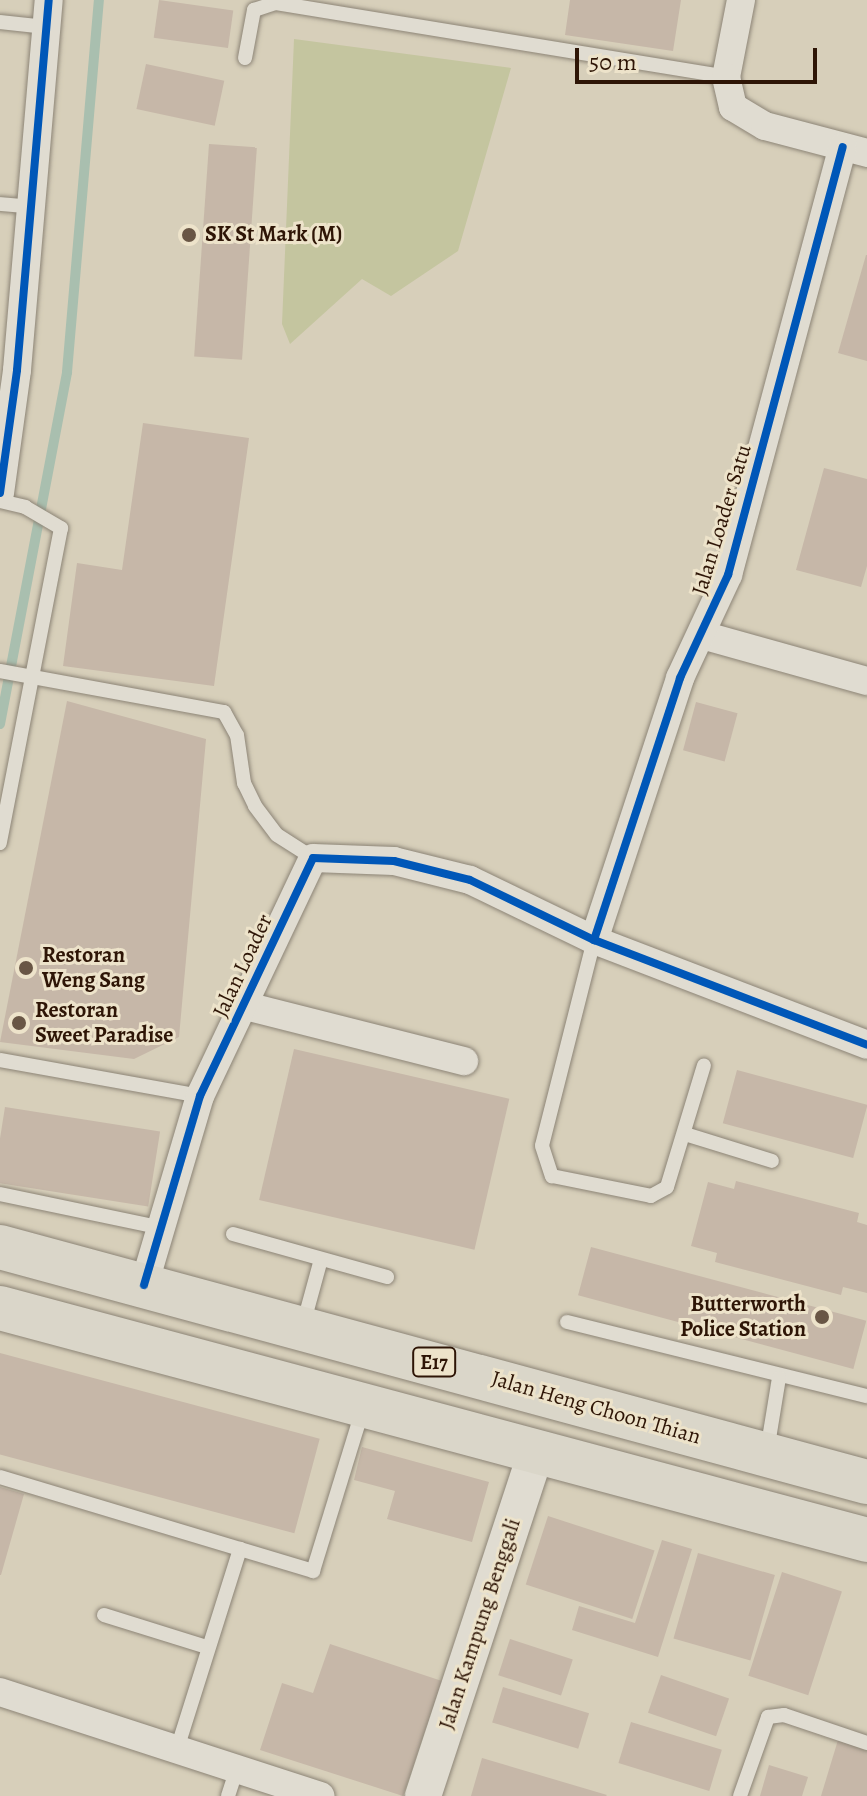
<!DOCTYPE html>
<html>
<head>
<meta charset="utf-8">
<style>
	body { margin:0 }
	#map { position:relative; width:867px; height:1796px; overflow:hidden; background:#d7cfba; font-family:Alegreya,serif }
	div>[style] { position:absolute }
	.green>* { inset:0; background:#c4c59f }
	.stream>* { height:10px; margin:-5px; padding:0 5px; transform-origin:5px; border-radius:5px; background:#a9bfaf }
	.building>* { inset:0; background:#c6b7a8; transform-origin:0 0 }
	.roads { filter:drop-shadow(0 0 2px #8c8476) drop-shadow(0 0 2px #8c8476) }
	.service>* { height:14px; margin:-7px; padding:0 7px; transform-origin:7px; border-radius:7px; background:#e0dcd1 }
	.minor>* { height:28px; margin:-14px; padding:0 14px; transform-origin:14px; border-radius:14px; background:#e0dcd1 }
	.tertiary>* { height:36px; margin:-18px; padding:0 18px; transform-origin:18px; border-radius:18px; background:#e0dcd1 }
	.trunk>* { height:44px; margin:-22px; padding:0 22px; transform-origin:22px; border-radius:22px; background:#dad6c9 }
	.cycleway>* { height:8px; margin:-4px; padding:0 4px; transform-origin:4px; border-radius:4px; background:#0057b8 }
	.dots>* { width:22px; height:22px; translate:-50% -50%; box-sizing:border-box; border:4px solid #ede3ca; border-radius:50% }
	span { translate:-50% -50%; white-space:nowrap; text-align:center; line-height:1.15; -webkit-text-stroke:6px #ede3ca; paint-order:stroke }
	.shield-label span { padding:2px 6px; background:#ede3ca; border:2px solid; border-radius:6px; -webkit-text-stroke-width:0 }
	.shield-label { font-size:20px; color:#2e1506; font-weight:700 }
	.poi-label { font-size:22px; color:#2e1506; font-weight:700 }
	.left { translate:0 -50%; text-align:left }
	.right { translate:-100% -50%; text-align:right }
	.street-label { font-size:22px; color:#2e1506 }
	.scale { position:absolute; left:575px; top:48px; width:242px; height:36px; box-sizing:border-box; border:4px solid #2e1506; border-top:0; padding-left:10px; font-size:24px; line-height:28px; white-space:nowrap; color:#2e1506; -webkit-text-stroke:6px #ede3ca; paint-order:stroke }
</style>
</head>
<body>
<div id="map">
	<div class="green">
		<i style="clip-path:polygon(294px 39px,511px 68px,458px 251px,391px 296px,362px 279px,290px 344px,282px 324px)"></i>
	</div>
	<div class="stream">
		<i style="left:0;top:724px;width:358px;rotate:-79.2deg"></i>
		<i style="left:67px;top:372px;width:373px;rotate:-85.1deg"></i>
	</div>
	<div class="building">
		<i style="left:159px;top:0;width:75px;height:38px;rotate:8deg"></i>
		<i style="clip-path:polygon(570px 0,681px 0,673px 51px,565px 35px)"></i>
		<i style="left:146px;top:64px;width:80px;height:46px;rotate:12deg"></i>
		<i style="left:209px;top:144px;width:48px;height:213px;rotate:4deg"></i>
		<i style="clip-path:polygon(866px 255px,867px 255px,867px 361px,838px 353px)"></i>
		<i style="clip-path:polygon(143px 423px,249px 438px,214px 686px,63px 666px,77px 563px,122px 570px)"></i>
		<i style="clip-path:polygon(824px 468px,867px 479px,867px 566px,861px 587px,796px 570px)"></i>
		<i style="clip-path:polygon(67px 701px,206px 739px,179px 1037px,134px 1059px,0 1042px)"></i>
		<i style="left:696px;top:702px;width:43px;height:50px;rotate:15deg"></i>
		<i style="left:294px;top:1049px;width:221px;height:155px;rotate:13deg"></i>
		<i style="left:737px;top:1070px;width:135px;height:55px;rotate:15deg"></i>
		<i style="left:5px;top:1107px;width:157px;height:76px;rotate:9deg"></i>
		<i style="clip-path:polygon(736px 1181px,859px 1213px,857px 1222px,867px 1225px,867px 1293px,843px 1287px,841px 1295px,715px 1262px,717px 1253px,691px 1246px,708px 1182px,734px 1189px)"></i>
		<i style="left:591px;top:1247px;width:285px;height:50px;rotate:15deg"></i>
		<i style="left:0;top:1353px;width:331px;height:98px;rotate:15deg"></i>
		<i style="clip-path:polygon(362px 1447px,489px 1482px,472px 1542px,387px 1519px,395px 1491px,354px 1480px)"></i>
		<i style="clip-path:polygon(0 1487px,24px 1494px,1px 1575px,0 1575px)"></i>
		<i style="left:548px;top:1516px;width:112px;height:72px;rotate:18deg"></i>
		<i style="clip-path:polygon(662px 1540px,692px 1549px,658px 1657px,572px 1630px,579px 1606px,635px 1623px)"></i>
		<i style="left:698px;top:1553px;width:80px;height:89px;rotate:16deg"></i>
		<i style="left:782px;top:1572px;width:63px;height:109px;rotate:18deg"></i>
		<i style="left:510px;top:1639px;width:66px;height:38px;rotate:18deg"></i>
		<i style="clip-path:polygon(330px 1644px,442px 1681px,403px 1796px,260px 1750px,282px 1683px,313px 1693px)"></i>
		<i style="left:661px;top:1675px;width:72px;height:40px;rotate:19deg"></i>
		<i style="left:503px;top:1687px;width:90px;height:37px;rotate:17deg"></i>
		<i style="left:631px;top:1722px;width:95px;height:43px;rotate:17deg"></i>
		<i style="clip-path:polygon(838px 1740px,867px 1749px,867px 1796px,821px 1796px)"></i>
		<i style="clip-path:polygon(482px 1758px,607px 1795px,606px 1796px,471px 1796px)"></i>
		<i style="clip-path:polygon(769px 1765px,808px 1777px,802px 1796px,760px 1796px)"></i>
	</div>
	<div class="roads">
		<div class="service">
			<i style="left:0;top:22px;width:46px;rotate:6.2deg"></i>
			<i style="left:245px;top:58px;width:49px;rotate:-79.4deg"></i>
			<i style="left:254px;top:10px;width:23px;rotate:-18deg"></i>
			<i style="left:276px;top:3px;width:456px;rotate:9.3deg"></i>
			<i style="left:0;top:204px;width:32px;rotate:5deg"></i>
			<i style="left:0;top:501px;width:26px;rotate:13deg"></i>
			<i style="left:25px;top:507px;width:42px;rotate:30.3deg"></i>
			<i style="left:61px;top:528px;width:321px;rotate:101deg"></i>
			<i style="left:0;top:671px;width:228px;rotate:10.4deg"></i>
			<i style="left:224px;top:712px;width:26px;rotate:61deg"></i>
			<i style="left:237px;top:735px;width:49px;rotate:81.7deg"></i>
			<i style="left:244px;top:783px;width:25px;rotate:64deg"></i>
			<i style="left:255px;top:806px;width:36px;rotate:53deg"></i>
			<i style="left:277px;top:835px;width:43px;rotate:32.6deg"></i>
			<i style="left:594px;top:940px;width:212px;rotate:104.2deg"></i>
			<i style="left:542px;top:1146px;width:32px;rotate:72deg"></i>
			<i style="left:552px;top:1176px;width:101px;rotate:11.4deg"></i>
			<i style="left:651px;top:1196px;width:18px;rotate:-29deg"></i>
			<i style="left:667px;top:1187px;width:127px;rotate:-73.1deg"></i>
			<i style="left:0;top:1060px;width:203px;rotate:10.2deg"></i>
			<i style="left:685px;top:1134px;width:91px;rotate:17.2deg"></i>
			<i style="left:0;top:1194px;width:167px;rotate:11.8deg"></i>
			<i style="left:233px;top:1234px;width:160px;rotate:15.6deg"></i>
			<i style="left:567px;top:1322px;width:309px;rotate:13.9deg"></i>
			<i style="left:303px;top:1325px;width:68px;rotate:-74.7deg"></i>
			<i style="left:767px;top:1451px;width:74px;rotate:-80.7deg"></i>
			<i style="left:0;top:1477px;width:327px;rotate:16.7deg"></i>
			<i style="left:313px;top:1571px;width:170px;rotate:-72.9deg"></i>
			<i style="left:104px;top:1615px;width:108px;rotate:17.3deg"></i>
			<i style="left:177px;top:1749px;width:210px;rotate:-72.5deg"></i>
			<i style="left:228px;top:1796px;width:28px;rotate:-72deg"></i>
			<i style="left:740px;top:1796px;width:84px;rotate:-70.5deg"></i>
			<i style="left:768px;top:1717px;width:16px;rotate:-7deg"></i>
			<i style="left:784px;top:1715px;width:88px;rotate:18.6deg"></i>
		</div>
		<div class="minor">
			<i style="left:741px;top:0;width:78px;rotate:101deg"></i>
			<i style="left:726px;top:77px;width:31px;rotate:77deg"></i>
			<i style="left:733px;top:107px;width:37px;rotate:31deg"></i>
			<i style="left:765px;top:126px;width:106px;rotate:14.8deg"></i>
			<i style="left:0;top:493px;width:124px;rotate:-82.1deg"></i>
			<i style="left:17px;top:370px;width:371px;rotate:-85.1deg"></i>
			<i style="left:702px;top:635px;width:171px;rotate:15.6deg"></i>
			<i style="left:594px;top:940px;width:276px;rotate:-71.8deg"></i>
			<i style="left:680px;top:678px;width:114px;rotate:-65deg"></i>
			<i style="left:728px;top:575px;width:443px;rotate:-75deg"></i>
			<i style="left:246px;top:1006px;width:225px;rotate:14.2deg"></i>
			<i style="left:144px;top:1285px;width:197px;rotate:-73.5deg"></i>
			<i style="left:200px;top:1096px;width:263px;rotate:-64.6deg"></i>
			<i style="left:313px;top:858px;width:81px;rotate:2.1deg"></i>
			<i style="left:394px;top:861px;width:78px;rotate:14deg"></i>
			<i style="left:470px;top:880px;width:138px;rotate:25.8deg"></i>
			<i style="left:594px;top:940px;width:292px;rotate:21deg"></i>
			<i style="left:0;top:1692px;width:337px;rotate:18deg"></i>
		</div>
		<div class="tertiary">
			<i style="left:423px;top:1796px;width:362px;rotate:-71.8deg"></i>
		</div>
		<div class="trunk">
			<i style="left:0;top:1247px;width:898px;rotate:15.17deg"></i>
			<i style="left:0;top:1308px;width:898px;rotate:14.98deg"></i>
		</div>
	</div>
	<div class="cycleway">
		<i style="left:0;top:493px;width:124px;rotate:-82.1deg"></i>
		<i style="left:17px;top:370px;width:371px;rotate:-85.1deg"></i>
		<i style="left:594px;top:940px;width:276px;rotate:-71.8deg"></i>
		<i style="left:680px;top:678px;width:114px;rotate:-65deg"></i>
		<i style="left:728px;top:575px;width:443px;rotate:-75deg"></i>
		<i style="left:144px;top:1285px;width:197px;rotate:-73.5deg"></i>
		<i style="left:200px;top:1096px;width:263px;rotate:-64.6deg"></i>
		<i style="left:313px;top:858px;width:81px;rotate:2.1deg"></i>
		<i style="left:394px;top:861px;width:78px;rotate:14deg"></i>
		<i style="left:470px;top:880px;width:138px;rotate:25.8deg"></i>
		<i style="left:594px;top:940px;width:292px;rotate:21deg"></i>
	</div>
	<div class="dots">
		<i style="left:189px;top:235px;background:#695645"></i>
		<i style="left:26px;top:968px;background:#695645"></i>
		<i style="left:19px;top:1023px;background:#695645"></i>
		<i style="left:822px;top:1317px;background:#695645"></i>
	</div>
	<div class="shield-label">
		<span style="left:434px;top:1362px">E17</span>
	</div>
	<div class="poi-label">
		<span class="left" style="left:205px;top:235px">SK St Mark (M)</span>
		<span class="left" style="left:42px;top:968px">Restoran<br>Weng Sang</span>
		<span class="left" style="left:35px;top:1023px">Restoran<br>Sweet Paradise</span>
		<span class="right" style="left:806px;top:1317px">Butterworth<br>Police Station</span>
	</div>
	<div class="street-label">
		<span style="left:722px;top:520px;rotate:-73deg">Jalan Loader Satu</span>
		<span style="left:243px;top:966px;rotate:-65deg">Jalan Loader</span>
		<span style="left:596px;top:1408px;rotate:16deg">Jalan Heng Choon Thian</span>
		<span style="left:480px;top:1624px;rotate:-72deg">Jalan Kampung Benggali</span>
	</div>
	<div class="scale">50 m</div>
</div>
</body>
</html>
